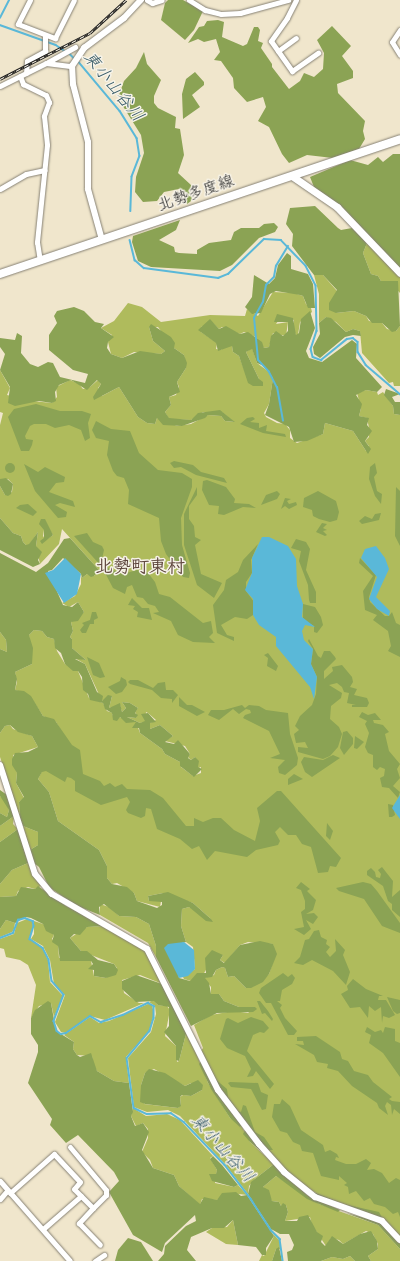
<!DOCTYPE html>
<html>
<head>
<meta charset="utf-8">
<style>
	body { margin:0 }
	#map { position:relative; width:400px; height:1261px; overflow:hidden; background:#f0e6cc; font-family:"Indie Flower","Klee One",sans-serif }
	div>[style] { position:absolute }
	.green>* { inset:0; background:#afbb5c }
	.forest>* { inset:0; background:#8ba354 }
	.round { border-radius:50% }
	.water>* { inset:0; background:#5ab8d8 }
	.stream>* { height:1.5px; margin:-0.75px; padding:0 0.75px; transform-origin:0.75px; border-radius:0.75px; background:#5ab8d8 }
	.roads { filter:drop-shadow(0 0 1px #868174) drop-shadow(0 0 1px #868174) }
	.minor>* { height:5px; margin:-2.5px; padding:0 2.5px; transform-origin:2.5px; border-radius:2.5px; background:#fff }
	.tertiary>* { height:6px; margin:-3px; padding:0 3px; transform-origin:3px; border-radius:3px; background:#fff }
	.secondary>* { height:7px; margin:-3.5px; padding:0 3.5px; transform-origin:3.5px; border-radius:3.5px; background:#fff }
	.primary>* { height:8px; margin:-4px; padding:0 4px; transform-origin:4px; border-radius:4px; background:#fff }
	.rail>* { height:3px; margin-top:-1.5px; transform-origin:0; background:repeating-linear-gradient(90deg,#f7f3e8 0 4.5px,#1c1c1c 0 9px); box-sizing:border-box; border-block:1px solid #1c1c1c }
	span { translate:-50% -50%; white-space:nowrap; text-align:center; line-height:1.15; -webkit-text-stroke:3px #f7f3e8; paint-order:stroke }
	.street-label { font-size:16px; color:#1c1c1c }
	.water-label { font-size:17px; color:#355a67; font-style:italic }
	.quarter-label { font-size:18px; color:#5e463d; font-weight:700 }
</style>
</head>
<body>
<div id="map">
	<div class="green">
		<i style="clip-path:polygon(367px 243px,400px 276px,400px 293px,389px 281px,381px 281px,378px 276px,371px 274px,363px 253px)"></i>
		<i style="clip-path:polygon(314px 275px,323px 275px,337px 291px,336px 313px,354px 311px,366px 316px,369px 321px,382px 323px,387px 329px,396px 331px,400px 326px,400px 386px,394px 386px,393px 382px,389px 383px,362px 353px,360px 331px,353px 329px,346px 332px,336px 322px,326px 317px,319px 323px,319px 294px)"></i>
		<i style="clip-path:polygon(evenodd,273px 292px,294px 293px,303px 296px,306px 304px,311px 308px,312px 312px,300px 322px,298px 335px,296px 335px,293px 328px,294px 320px,285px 317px,281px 317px,276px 324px,288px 322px,286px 336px,273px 333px,269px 347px,264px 348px,256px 337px,244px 332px,240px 334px,222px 327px,219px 329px,213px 323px,201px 327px,201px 332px,217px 343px,216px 349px,221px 350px,225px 346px,232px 346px,233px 352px,239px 356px,245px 372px,259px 379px,246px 352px,252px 348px,257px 363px,269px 372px,273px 378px,269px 404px,264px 413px,266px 417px,277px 423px,285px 424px,290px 430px,290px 438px,297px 443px,323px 434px,325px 423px,353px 431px,366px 451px,369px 446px,365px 441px,369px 437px,369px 428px,367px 418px,359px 416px,361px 408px,357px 393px,366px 390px,377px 392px,378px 395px,383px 392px,393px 406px,394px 414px,400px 415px,400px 1237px,383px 1219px,332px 1202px,299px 1183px,271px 1155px,220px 1089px,201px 1051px,203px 1048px,194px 1025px,211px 1015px,233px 1011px,248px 1013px,255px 1007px,239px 1007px,224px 1001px,219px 994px,211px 994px,211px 987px,204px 978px,214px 975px,216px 970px,222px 967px,225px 968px,228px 977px,234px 976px,246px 988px,254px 986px,269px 974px,274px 959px,273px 944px,248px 942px,240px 945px,225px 963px,220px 960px,223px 955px,206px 962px,207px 968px,203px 975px,191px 981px,184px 979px,183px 977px,195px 969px,193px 947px,186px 942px,181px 926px,182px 909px,189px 907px,211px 919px,193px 903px,163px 893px,148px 896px,149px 901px,161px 901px,160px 907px,137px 901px,134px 893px,117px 883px,112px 884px,107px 878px,107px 866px,99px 850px,58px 821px,49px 792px,38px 779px,62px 732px,56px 722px,43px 716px,32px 699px,25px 693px,15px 690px,17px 682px,15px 672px,32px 664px,29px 635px,34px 630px,42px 631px,47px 637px,54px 639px,57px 651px,65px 664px,78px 671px,89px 698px,103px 703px,107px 711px,113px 713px,112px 715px,136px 722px,140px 733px,162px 749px,165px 754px,180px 762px,181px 767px,193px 776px,201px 773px,201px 767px,198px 768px,195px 757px,191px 760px,188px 757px,190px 754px,185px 746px,165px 741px,173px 736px,160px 725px,150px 729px,150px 723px,156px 720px,148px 713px,146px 712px,145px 722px,140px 723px,127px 717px,136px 718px,137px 715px,135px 712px,138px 708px,130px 703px,122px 702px,126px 708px,122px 712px,120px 705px,109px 708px,112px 696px,102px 701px,85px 664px,73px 657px,86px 660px,72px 648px,72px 639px,70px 637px,73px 631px,71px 622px,84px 612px,78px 602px,69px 607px,62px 603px,75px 596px,81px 584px,81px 576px,82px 578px,87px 574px,94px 576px,99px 570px,62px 529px,59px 544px,40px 564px,36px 546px,38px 532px,29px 545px,26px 545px,23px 542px,21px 536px,13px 533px,0 518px,0 486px,5px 495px,12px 492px,13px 484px,8px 479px,0 479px,0 425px,3px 413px,0 412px,0 370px,10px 388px,7px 395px,32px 401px,52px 403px,57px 397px,56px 387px,70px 380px,79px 384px,83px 389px,90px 387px,98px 380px,101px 384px,98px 388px,102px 396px,119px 387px,138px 417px,147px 423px,155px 424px,157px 418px,177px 426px,191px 424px,208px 415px,221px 416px,225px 421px,234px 422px,222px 412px,203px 412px,191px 420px,169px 419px,165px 412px,171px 405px,169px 397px,176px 395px,179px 387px,177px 382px,186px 368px,184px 355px,174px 348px,158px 327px,149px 327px,153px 341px,165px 351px,161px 354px,134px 352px,122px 358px,111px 354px,108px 342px,112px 335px,101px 328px,114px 321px,128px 303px,142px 307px,161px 322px,210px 315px,245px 316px,247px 309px,258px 316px,273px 292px,45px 524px,53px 535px,46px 540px,43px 536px,45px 524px)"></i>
		<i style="clip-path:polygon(0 632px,6px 640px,7px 652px,0 649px)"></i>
		<i style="clip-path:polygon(10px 725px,13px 729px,32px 736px,38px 747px,13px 755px,17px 773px,16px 783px,24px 798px,19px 802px,20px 818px,0 757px,0 733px,5px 726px)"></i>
		<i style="clip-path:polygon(0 796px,7px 803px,9px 810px,7px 817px,0 813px)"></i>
		<i style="clip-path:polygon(14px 816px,13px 824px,18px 829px,0 842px,0 826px)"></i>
		<i style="clip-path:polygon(23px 826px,38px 832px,38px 845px,30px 850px)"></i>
		<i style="clip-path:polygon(28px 863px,41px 886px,35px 889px,28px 887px,18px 891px,16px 896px,0 897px,0 884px,12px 870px)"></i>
		<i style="clip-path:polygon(100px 904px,109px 907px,119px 916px,136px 917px,149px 924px,156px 946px,156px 957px,148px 943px,100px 915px)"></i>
		<i style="clip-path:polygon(27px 919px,32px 921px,33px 926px,29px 939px,42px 947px,48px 960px,50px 982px,63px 996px,54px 1017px,51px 1003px,39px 1006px,31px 1018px,36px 985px,28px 965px,20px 960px,6px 957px,4px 949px,0 948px,0 939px,14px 934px,17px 923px)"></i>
		<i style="clip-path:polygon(6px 920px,15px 923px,14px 929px,12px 932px,0 937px,0 929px)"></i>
		<i style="clip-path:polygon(34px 921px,43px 924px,54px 935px,52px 939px,58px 945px,59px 958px,91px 961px,94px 976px,106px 978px,117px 968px,114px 964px,81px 951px,70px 938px,87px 927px,105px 926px,137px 943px,146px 953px,165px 985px,140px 975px,122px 980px,124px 993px,139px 1003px,144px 1003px,105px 1020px,90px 1016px,66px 1033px,61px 1032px,55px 1022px,65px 995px,54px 984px,50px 960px,43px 946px,31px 939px,34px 934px)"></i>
		<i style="clip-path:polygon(evenodd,154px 1000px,158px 1005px,167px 1006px,170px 1010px,165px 1036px,176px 1046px,177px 1062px,179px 1061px,187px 1030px,208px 1083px,230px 1118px,241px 1125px,250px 1142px,274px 1164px,255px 1179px,249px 1186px,248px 1194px,225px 1164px,180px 1116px,168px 1110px,147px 1112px,134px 1107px,128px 1058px,151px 1032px,156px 1014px,155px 1006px,149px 1002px,154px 1000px,154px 1069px,185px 1086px,191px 1083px,202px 1090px,191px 1096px,183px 1095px,180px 1097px,181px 1105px,178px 1108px,144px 1104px,141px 1085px,145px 1073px,154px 1069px)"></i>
		<i style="clip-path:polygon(148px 1004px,152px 1005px,154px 1014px,149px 1031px,126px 1057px,129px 1083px,114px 1081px,97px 1071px,93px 1064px,92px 1056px,77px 1055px,73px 1049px,74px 1042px,64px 1035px,90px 1017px,99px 1023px,109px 1021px)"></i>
		<i style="clip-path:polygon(133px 1108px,146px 1116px,167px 1114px,180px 1120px,213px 1156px,210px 1158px,217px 1170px,215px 1183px,234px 1187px,238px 1185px,247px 1195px,231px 1193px,217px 1200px,202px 1199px,200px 1205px,179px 1186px,174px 1175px,153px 1168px,150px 1160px,142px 1152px,148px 1138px,148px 1129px,143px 1123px,136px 1126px,131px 1116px)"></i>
		<i style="clip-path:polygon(276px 1176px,319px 1204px,378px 1225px,400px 1249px,400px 1261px,371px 1261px,368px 1256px,378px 1249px,378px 1244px,373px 1234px,366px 1231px,343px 1244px,339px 1240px,331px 1238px,326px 1246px,312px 1225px,310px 1217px,285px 1221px,288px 1212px,286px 1205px,281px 1206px,279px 1202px,272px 1201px,263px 1187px)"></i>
		<i style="clip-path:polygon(233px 1220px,238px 1245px,226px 1244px,206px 1232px,212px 1228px,227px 1227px)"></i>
		<i style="clip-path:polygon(272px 1233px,280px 1241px,280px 1249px,276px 1249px,272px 1261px,259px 1261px,262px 1255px,264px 1256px,274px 1236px)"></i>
		<i style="clip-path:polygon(350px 1256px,355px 1261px,321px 1261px,332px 1257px,343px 1259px)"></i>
	</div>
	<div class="forest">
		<i style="clip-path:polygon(168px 0,183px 0,203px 11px,194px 30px,185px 40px,161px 20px,165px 3px)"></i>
		<i style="clip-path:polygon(218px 20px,224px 22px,222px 37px,243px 46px,247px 44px,254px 27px,258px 27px,260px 30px,258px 41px,263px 43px,261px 48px,272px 64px,272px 67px,289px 89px,300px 81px,304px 73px,314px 77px,323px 69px,324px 53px,317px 40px,332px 26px,351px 46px,342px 56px,353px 71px,353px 78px,337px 84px,338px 93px,365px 121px,363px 131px,365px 139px,359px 149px,333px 158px,307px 155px,289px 163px,282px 154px,269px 127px,258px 121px,266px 107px,263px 97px,247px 102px,234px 88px,233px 78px,221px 61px,214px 60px,220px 52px,216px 39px,204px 42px,198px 39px,188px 43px,199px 27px,204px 26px,207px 21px)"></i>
		<i style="clip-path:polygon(144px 52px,147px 64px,161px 80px,154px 96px,154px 103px,158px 108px,176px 117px,175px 128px,180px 129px,184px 155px,178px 173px,191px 185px,194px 193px,191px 201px,187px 204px,184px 191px,179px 189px,164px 192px,157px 201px,143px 202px,135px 192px,136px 177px,144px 153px,141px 135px,121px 103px,119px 95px,124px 81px,136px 68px)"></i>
		<i style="clip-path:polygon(195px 72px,204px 82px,204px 85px,192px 95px,200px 107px,183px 119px,182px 94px,186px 79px)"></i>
		<i style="clip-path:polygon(393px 154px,400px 154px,400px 268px,341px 206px,314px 187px,310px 177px,350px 160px,368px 165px,378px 157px,383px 162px)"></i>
		<i style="clip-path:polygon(315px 206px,338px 228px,341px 230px,352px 228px,367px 243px,363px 253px,371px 274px,378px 276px,381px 281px,398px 281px,400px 326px,396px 331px,392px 332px,382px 323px,372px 323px,366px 316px,354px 311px,336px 313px,329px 310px,329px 303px,337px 290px,323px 275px,314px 275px,292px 246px,293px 234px,286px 224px,290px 208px)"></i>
		<i style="clip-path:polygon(180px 220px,176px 230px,159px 240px,174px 247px,175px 252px,179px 253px,197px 254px,197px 250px,209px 243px,231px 240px,234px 232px,241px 228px,259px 228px,264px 224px,274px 223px,278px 227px,275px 232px,259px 238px,232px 265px,220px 271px,151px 267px,138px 261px,132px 242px,133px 236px)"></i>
		<i style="clip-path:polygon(287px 253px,291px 256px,291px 269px,308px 274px,313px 284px,315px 308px,308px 308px,303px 296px,300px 295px,276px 291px,270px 294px,261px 313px,252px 314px,245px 307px,252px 297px,254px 275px,269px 284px,275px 278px,278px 265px)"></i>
		<i style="clip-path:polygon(74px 307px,84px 311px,95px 322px,104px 324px,101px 328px,114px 337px,108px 342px,107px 348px,111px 354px,122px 358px,140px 351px,161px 354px,165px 351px,153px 341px,149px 327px,151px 324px,171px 337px,175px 343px,174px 348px,184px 355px,187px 363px,186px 368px,177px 382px,180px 392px,169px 397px,171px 405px,165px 412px,169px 418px,191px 420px,198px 413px,220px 410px,235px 422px,225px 421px,221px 416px,208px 415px,205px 418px,182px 426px,163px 425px,157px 418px,155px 424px,147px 423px,138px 417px,119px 387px,94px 400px,93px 397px,101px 384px,97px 380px,87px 390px,71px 380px,59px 385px,55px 392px,56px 401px,52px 403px,39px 401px,15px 406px,8px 403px,10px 387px,0 370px,5px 354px,0 347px,0 338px,15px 340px,17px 333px,22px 336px,21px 353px,30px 364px,38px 367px,48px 362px,53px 363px,60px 377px,85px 383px,88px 374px,73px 370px,49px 350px,49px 335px,57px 323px,54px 316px,57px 311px)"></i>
		<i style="clip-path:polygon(310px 311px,315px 328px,306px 351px,309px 358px,322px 362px,352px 340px,357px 344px,356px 358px,382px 387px,377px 392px,366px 390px,356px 395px,362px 404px,359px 416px,369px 418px,367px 425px,372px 431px,365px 441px,371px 449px,368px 454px,353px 431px,325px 423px,323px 434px,307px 441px,294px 442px,289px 427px,265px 415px,269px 404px,273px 378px,264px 366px,257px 363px,252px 349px,246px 352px,259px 379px,263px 382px,263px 386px,253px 386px,248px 383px,239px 356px,233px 352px,232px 346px,218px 351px,216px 343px,198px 330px,210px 319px,219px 329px,226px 326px,240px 334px,248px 332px,262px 342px,264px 348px,269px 347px,271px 336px,276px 331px,283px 336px,288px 331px,288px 322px,274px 322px,277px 314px,293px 318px,296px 335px,299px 333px,301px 319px)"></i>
		<i style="clip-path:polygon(326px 317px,331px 318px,346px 332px,353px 329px,360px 331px,361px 336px,353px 335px,345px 337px,320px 358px,314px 354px,313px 347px,320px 334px,319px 323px)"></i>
		<i style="clip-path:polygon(386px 389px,400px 394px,392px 397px,395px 402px,400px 402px,400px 415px,394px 414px,393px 406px,384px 395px)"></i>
		<i style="clip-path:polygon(36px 404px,60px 411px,82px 411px,91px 414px,88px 423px,90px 438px,85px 441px,81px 430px,69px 425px,55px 428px,46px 424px,34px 424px,30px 426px,25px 436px,26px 439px,33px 440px,32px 445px,29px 451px,21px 451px,8px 417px,14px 409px)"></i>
		<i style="clip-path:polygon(253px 417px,255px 419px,250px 422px,259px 423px,259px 428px,267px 425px,266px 431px,285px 434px,286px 437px,263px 433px,240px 424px,247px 418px)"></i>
		<i style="clip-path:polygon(96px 421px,111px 429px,130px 431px,139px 453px,158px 470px,182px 473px,192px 479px,192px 487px,181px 518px,182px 545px,190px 573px,189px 578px,183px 577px,166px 554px,161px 541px,159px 518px,128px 504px,129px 490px,124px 478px,117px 476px,113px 471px,107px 455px,109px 441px,96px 438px,92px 430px)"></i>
		<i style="clip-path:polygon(174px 461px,193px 465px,201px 472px,224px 478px,227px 483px,196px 475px,181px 467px,174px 468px,170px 463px)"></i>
		<i class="round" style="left:5px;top:463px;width:10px;height:10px"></i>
		<i style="clip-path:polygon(375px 463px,377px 473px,374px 477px,377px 491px,382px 494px,381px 504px,375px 496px,369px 479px,370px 467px)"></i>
		<i style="clip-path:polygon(24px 464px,38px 472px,45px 467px,65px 477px,64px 482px,56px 483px,49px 492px,73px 501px,75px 507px,60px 503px,55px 505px,67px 512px,66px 517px,58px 518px,35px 491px)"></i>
		<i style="clip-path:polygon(6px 478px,13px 484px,11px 494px,8px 496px,5px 495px,0 486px,0 479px)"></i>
		<i style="clip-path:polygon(207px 480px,226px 487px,235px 499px,234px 503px,249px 504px,256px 508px,243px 507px,224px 515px,218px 514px,219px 506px,209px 505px,202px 490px,203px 481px)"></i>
		<i style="clip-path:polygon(197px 487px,197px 495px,189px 506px,189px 519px,194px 526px,195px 537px,201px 540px,195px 545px,201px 574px,222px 583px,214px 598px,197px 585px,184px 545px,184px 514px)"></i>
		<i style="clip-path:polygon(396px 487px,400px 491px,400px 546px,395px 536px)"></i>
		<i style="clip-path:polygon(277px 491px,280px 494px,277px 499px,261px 505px,266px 495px)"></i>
		<i style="clip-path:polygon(318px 491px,336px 501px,339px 512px,337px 520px,330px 522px,319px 519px,313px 516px,312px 510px,303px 507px,304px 498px)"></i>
		<i style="clip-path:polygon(285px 498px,291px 499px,287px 501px,289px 504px,296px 502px,297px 505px,289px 509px,285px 506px,281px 509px)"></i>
		<i style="clip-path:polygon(28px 504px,37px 512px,33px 516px,16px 508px,20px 505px)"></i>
		<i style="clip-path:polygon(381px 513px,379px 520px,362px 524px,359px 521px,365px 516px,372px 519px,375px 514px)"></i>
		<i style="clip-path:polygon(0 518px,13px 533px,21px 536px,23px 542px,26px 545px,29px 544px,38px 532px,36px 546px,42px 552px,38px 560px,40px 564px,33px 567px,0 550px)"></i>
		<i style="clip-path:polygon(41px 519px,45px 519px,53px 535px,42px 544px,40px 541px,44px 538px,44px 530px,39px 524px)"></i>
		<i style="clip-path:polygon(322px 523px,327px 524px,323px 528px,327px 530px,323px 531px,327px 535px,325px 536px,316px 532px)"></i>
		<i style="clip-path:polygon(87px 533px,93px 542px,102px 546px,104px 550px,101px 563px,108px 563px,108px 568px,123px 574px,137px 570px,148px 573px,155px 582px,159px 594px,170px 597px,203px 623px,211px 621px,213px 633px,209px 637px,215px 643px,193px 642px,178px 635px,171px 621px,153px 613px,159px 612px,155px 606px,148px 604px,143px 598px,137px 597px,132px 585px,127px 587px,125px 594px,113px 588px,102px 567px,74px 536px)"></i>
		<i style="clip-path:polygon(70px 538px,99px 570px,94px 576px,91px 577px,87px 574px,82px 578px,81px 574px,63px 558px,52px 570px,48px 571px,63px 605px,72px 607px,78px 602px,84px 612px,78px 621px,71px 622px,73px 631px,70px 637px,72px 639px,72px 648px,86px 660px,75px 659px,85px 664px,97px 692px,103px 696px,102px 701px,108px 695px,112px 696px,109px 708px,120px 703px,122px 712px,126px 708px,122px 702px,130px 703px,138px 708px,135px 713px,138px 715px,136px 718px,127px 717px,140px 723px,145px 721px,141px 714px,148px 713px,156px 722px,150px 723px,150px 729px,160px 725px,173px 736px,165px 742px,174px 744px,178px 740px,190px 754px,188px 758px,191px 760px,195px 757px,199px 761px,198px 767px,202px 769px,194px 777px,180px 766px,180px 762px,165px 754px,162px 749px,140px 733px,139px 728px,132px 728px,136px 722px,126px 723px,120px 717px,117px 721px,113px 720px,112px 713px,105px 709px,103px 703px,90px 700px,88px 694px,83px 690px,82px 677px,78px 671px,73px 671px,65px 664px,61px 653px,55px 648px,54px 639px,47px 637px,42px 631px,34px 630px,29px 635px,33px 648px,32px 664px,15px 672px,17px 679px,15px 690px,24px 691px,31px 696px,43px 716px,54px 719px,72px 745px,80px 750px,83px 774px,100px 781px,104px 786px,110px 783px,115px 787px,122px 784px,127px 789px,150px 790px,163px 798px,186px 826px,194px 826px,194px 818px,203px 822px,213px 818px,221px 818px,234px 830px,255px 841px,260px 821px,257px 808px,277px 791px,281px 791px,341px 858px,336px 867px,330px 866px,328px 872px,318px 873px,311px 847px,302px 844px,296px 835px,288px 835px,280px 827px,275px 832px,280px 841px,278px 845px,256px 850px,247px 857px,215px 851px,207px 860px,199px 846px,192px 849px,180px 839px,157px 829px,151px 809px,146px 808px,145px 816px,141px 818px,128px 813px,126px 810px,130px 802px,127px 797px,101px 805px,75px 791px,75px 781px,71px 778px,67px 777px,65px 782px,46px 771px,42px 772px,38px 779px,49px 792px,58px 821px,99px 850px,107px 866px,107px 878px,112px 884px,127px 887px,134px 893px,137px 901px,157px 908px,162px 905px,162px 902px,149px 901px,148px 896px,168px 892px,193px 903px,211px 919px,213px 922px,206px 921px,189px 907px,182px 909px,181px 926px,186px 942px,173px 945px,179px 978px,190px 981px,197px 973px,206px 973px,205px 958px,212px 950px,223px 955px,220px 960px,224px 963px,240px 945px,260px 941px,273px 944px,277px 954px,269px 974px,263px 982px,251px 988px,246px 988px,234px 976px,228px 977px,225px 968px,222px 967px,216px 970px,212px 977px,205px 978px,209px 983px,211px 994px,219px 994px,224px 1001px,239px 1007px,255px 1007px,257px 1009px,253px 1012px,217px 1013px,191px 1026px,156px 957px,156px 946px,149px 924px,136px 917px,119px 916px,104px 904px,99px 907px,100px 915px,75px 905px,49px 887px,39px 867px,34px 863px,30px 850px,38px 845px,38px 832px,23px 826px,20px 818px,19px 802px,24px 797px,16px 783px,17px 773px,12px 765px,12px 759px,15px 753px,28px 752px,38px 747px,32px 736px,18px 732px,10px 725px,5px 726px,0 733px,0 649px,7px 652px,6px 640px,0 632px,0 553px,36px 572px,48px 563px,64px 539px)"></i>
		<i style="clip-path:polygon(296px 539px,306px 542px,310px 549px,306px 570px,316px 592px,316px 603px,310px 603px,309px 600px,308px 585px,299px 561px,301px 551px,291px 548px)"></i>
		<i style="clip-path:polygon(258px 544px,251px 560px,252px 573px,246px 582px,246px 591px,254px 602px,253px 615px,247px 619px,235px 617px,221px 625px,227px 635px,234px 637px,234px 641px,217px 633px,213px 605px,224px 590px,226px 580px,238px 572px,243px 560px)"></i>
		<i style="clip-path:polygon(360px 558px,376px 575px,369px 597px,370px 602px,385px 616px,389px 616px,392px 612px,396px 623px,400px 625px,400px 657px,388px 651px,391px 646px,388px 631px,373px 620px,377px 615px,365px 610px,363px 591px,373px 576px,359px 563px)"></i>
		<i style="clip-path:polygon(132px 598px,142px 608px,149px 608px,152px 620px,137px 617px,138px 612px,133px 609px,135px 606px,128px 605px)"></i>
		<i style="clip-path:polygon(303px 604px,315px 607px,321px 617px,323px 625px,317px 633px,314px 632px,314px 626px,303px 620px)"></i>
		<i style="clip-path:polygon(92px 612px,96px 612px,98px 618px,94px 620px,94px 624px,90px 624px,86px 633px,82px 633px,80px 630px,84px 625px,82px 623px,90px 620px)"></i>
		<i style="clip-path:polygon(309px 639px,318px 656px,321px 658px,324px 651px,330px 651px,335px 657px,336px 659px,324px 671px,324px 679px,333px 671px,332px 667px,342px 665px,352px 677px,353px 682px,350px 687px,357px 689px,354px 695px,367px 698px,369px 703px,367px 707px,352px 707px,352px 705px,356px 705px,347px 703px,349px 693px,344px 692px,342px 687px,337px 683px,329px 685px,342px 693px,341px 698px,331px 706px,330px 719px,339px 727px,342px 734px,338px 747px,330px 756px,323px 759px,298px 752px,298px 747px,308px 748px,305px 742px,296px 743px,294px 734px,299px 730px,295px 726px,300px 716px,312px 705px,316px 694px,317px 677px,311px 664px,313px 649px,308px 641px)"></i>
		<i style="clip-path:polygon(268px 653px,278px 666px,276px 671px,267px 666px,268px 658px,264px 655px)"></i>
		<i style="clip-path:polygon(87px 657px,99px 663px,105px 677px,100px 678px,93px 675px)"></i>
		<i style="clip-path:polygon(121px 677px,126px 680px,127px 685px,122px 692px,116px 694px,108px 687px,120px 681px)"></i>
		<i style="clip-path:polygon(130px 680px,138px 680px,153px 688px,158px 683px,165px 682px,166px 690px,173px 690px,178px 695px,172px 703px,172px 699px,161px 698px,152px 690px,130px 684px,128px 682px)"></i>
		<i style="clip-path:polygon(179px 697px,187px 705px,192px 705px,205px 712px,197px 716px,179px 706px)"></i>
		<i style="clip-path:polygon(242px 705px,245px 708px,249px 705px,259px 706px,266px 710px,288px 713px,290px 734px,298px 758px,297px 765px,285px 775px,279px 773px,278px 767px,285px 760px,270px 758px,280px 754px,269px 731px,243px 718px,245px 715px,251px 713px,250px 710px,246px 709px,239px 714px,233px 709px,219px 720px,208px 715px,211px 710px,224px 710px)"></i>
		<i style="clip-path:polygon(362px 712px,368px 715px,375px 713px,381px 720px,373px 720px,374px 723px,383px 725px,389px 732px,385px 734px,389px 751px,400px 764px,397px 769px,400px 778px,393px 786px,400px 792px,398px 798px,389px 788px,382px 787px,380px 778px,384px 776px,385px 769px,380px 767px,377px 770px,373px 767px,373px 755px,368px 753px,365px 747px,369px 733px,365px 724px,367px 721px,359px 717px)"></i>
		<i style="clip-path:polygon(347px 731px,353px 738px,353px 744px,344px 755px,340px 748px,343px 732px)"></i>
		<i style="clip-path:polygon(355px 736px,364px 742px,357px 749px,354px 748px)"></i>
		<i style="clip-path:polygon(333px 755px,340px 758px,312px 777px,305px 772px,301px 762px,304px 757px,323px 760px)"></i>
		<i style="clip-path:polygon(294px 774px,303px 779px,288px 785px,288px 779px)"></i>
		<i style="clip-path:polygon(0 790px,7px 795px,14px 816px,0 826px,0 813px,7px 817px,9px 810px,0 796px)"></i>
		<i style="clip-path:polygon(388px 804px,393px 805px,395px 815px,392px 817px,389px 817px)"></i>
		<i style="clip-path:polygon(327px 823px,333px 831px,330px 840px,326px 836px)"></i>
		<i style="clip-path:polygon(18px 829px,28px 863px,12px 870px,0 884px,0 842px)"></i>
		<i style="clip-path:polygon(382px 867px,393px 881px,392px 897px,400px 890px,400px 917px,392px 910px,392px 904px,388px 901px,383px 886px,367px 875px,367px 871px,371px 868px,375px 872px,376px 877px,380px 878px,381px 874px,378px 870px)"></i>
		<i style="clip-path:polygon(301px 882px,310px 889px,307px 891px,316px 900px,313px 910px,306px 914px,314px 913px,318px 917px,313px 924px,306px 920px,311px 929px,304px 935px,294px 929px,304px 927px,301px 912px,305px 909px,305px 901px,301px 890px,296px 888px)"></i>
		<i style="clip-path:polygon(363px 882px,371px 884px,377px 891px,400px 923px,400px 933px,382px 926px,364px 899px,339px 891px,336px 888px)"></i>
		<i style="clip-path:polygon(38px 886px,66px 906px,105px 926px,87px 927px,80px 935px,74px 934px,70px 938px,81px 951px,87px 951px,98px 960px,114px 964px,118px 970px,116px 975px,106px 978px,94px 976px,94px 970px,88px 969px,93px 964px,91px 961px,60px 961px,58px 946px,52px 942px,54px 935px,46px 931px,43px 924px,31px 918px,26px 917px,15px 923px,6px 920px,0 929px,0 897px,16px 896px,21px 887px,35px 889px)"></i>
		<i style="clip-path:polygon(319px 930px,321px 937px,327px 940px,326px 944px,330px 947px,326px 952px,330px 957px,336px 951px,335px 939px,345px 950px,343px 955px,350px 972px,346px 985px,333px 971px,312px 960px,303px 965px,294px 963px,300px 957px,305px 940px,309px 939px,314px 931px)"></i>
		<i style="clip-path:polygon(283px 973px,288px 977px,292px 974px,295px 978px,292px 984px,282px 990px,280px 1001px,277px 1001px,282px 1005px,280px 1008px,285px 1018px,297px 1031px,294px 1035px,288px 1035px,271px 1003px,266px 1003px,259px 993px,261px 988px)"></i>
		<i style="clip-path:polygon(136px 975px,165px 985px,187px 1030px,179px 1061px,176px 1060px,176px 1046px,164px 1032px,169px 1026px,169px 1007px,158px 1005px,154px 1001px,136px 1002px,122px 989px,122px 981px)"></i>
		<i style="clip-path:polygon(353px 979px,366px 989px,383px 996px,379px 996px,378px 1000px,386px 1000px,395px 1015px,389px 1018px,383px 1016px,382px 1023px,381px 1007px,375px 1011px,369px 1006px,368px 1018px,360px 1007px,350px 1008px,341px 994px,348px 990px,347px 986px)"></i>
		<i style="clip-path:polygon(387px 997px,400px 1000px,400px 1013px,397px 1014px,393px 1011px)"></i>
		<i style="clip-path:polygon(48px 1001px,51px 1003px,56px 1031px,74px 1042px,73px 1049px,77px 1055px,80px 1057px,91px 1053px,97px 1071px,114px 1081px,129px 1083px,133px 1112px,131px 1116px,135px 1126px,143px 1123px,149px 1132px,142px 1150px,153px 1168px,174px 1175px,179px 1186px,200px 1204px,204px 1197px,217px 1200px,222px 1193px,236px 1192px,241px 1196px,247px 1195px,274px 1236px,266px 1248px,266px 1255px,262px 1255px,256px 1247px,238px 1245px,233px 1220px,224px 1228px,212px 1228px,191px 1237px,187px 1250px,196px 1261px,158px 1261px,164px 1254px,165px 1246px,186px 1226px,196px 1221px,195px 1215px,165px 1243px,162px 1252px,133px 1235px,109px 1192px,119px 1181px,114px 1172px,78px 1135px,66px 1143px,50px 1125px,52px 1119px,28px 1083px,38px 1052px,38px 1045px,31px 1034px,31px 1018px,35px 1010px)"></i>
		<i style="clip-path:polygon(257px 1001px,260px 1001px,268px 1011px,273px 1019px,272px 1021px,265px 1013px,262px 1014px)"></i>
		<i style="clip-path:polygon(251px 1017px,263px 1021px,269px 1028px,264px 1033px,260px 1032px,253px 1035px,247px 1051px,274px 1084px,270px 1089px,256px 1071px,253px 1076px,247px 1077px,251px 1069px,245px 1056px,227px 1048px,220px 1039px,226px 1019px,228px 1018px,238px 1023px)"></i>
		<i style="clip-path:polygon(367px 1027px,375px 1032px,381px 1030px,383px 1033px,385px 1027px,395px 1029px,395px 1041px,400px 1043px,400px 1077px,383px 1053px,369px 1043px,371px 1035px,365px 1032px)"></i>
		<i style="clip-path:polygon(316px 1036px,340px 1052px,342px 1059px,348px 1061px,354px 1071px,368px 1075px,373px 1082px,392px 1097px,389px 1099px,392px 1101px,400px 1102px,400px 1114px,394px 1109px,392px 1115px,391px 1105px,387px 1102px,385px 1106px,388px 1115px,379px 1108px,377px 1103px,352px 1086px,338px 1071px,327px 1068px,328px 1064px,317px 1062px,314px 1055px,295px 1044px,304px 1045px,303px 1041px,297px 1041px,297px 1037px)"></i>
		<i style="clip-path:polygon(201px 1061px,241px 1125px,240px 1127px,230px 1118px,211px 1089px,199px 1064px)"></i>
		<i style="clip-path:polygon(149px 1069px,165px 1073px,185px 1086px,198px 1080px,203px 1085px,202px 1090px,191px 1096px,182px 1095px,180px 1097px,181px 1106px,178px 1108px,145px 1104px,140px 1102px,141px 1085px,145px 1073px)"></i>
		<i style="clip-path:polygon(214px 1078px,227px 1089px,228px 1097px,238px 1111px,241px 1112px,243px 1105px,246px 1106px,255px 1132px,264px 1137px,273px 1150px,269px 1150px,259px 1140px,227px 1099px)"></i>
		<i style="clip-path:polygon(230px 1082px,258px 1083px,261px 1092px,268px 1095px,266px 1109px,262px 1110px,251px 1089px,231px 1087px,228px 1083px)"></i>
		<i style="clip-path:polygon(282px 1099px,290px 1106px,301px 1130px,323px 1145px,325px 1152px,330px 1150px,337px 1154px,339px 1158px,336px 1157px,335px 1160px,346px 1164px,356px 1164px,366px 1159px,371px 1163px,367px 1170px,374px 1169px,382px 1173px,389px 1183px,396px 1178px,400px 1180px,400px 1217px,398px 1212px,393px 1214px,385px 1207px,374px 1204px,370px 1198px,364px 1201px,356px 1191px,349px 1194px,348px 1187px,344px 1185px,347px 1183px,339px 1176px,339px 1180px,321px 1176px,313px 1153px,302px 1151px,300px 1145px,293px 1142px,287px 1133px,280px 1131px,272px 1117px,274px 1104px,280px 1104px)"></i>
		<i style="clip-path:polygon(245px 1130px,262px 1152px,250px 1142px,243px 1134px)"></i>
		<i style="clip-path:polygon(213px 1156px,222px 1165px,238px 1185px,234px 1187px,212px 1181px,209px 1174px,216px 1174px,217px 1170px,210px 1159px)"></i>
		<i style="clip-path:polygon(274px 1164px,307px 1195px,340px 1210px,338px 1212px,307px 1199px,276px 1176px,263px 1187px,269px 1190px,272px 1201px,279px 1202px,281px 1206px,283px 1203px,286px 1205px,288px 1212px,285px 1221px,297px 1221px,299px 1217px,308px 1215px,317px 1232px,323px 1236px,321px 1242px,325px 1246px,332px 1236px,343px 1244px,360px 1234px,371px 1231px,377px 1241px,378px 1249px,368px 1256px,371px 1261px,355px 1261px,350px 1256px,343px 1259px,332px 1257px,321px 1261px,288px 1261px,287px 1252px,292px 1250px,294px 1245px,289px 1234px,280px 1234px,271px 1229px,248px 1194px,251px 1182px)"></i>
		<i style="clip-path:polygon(309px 1190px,343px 1204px,379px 1212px,383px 1219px,314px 1194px)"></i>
		<i style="clip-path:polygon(346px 1213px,380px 1222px,400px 1243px,400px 1249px,378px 1225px)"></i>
		<i style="clip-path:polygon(128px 1238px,141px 1242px,153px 1261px,115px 1261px,118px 1250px)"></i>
		<i style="clip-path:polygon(279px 1247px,282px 1261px,272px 1261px,276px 1249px)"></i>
	</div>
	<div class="water">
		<i style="clip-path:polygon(262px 537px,269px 537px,288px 546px,296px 559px,297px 586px,303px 604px,302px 617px,315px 627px,305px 625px,302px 631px,304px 640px,313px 649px,311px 664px,317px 677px,314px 699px,310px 687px,276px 646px,276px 637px,259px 625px,253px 615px,253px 599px,245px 590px,252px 573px,252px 558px)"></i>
		<i style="clip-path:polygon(376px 546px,385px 558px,389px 569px,376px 597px,390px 611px,389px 616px,377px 609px,369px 599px,377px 577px,361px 558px,365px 549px)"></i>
		<i style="clip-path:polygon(65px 558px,81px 574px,77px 594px,64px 603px,45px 573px,53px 570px)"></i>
		<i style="clip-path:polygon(400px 795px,400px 819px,392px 808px)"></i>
		<i style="clip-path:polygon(184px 942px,194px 950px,195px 969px,188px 976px,179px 978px,164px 948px,168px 944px)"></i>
	</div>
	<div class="stream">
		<i style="left:0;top:18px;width:20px;rotate:-63deg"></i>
		<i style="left:0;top:25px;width:59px;rotate:19.7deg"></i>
		<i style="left:56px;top:45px;width:11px;rotate:34deg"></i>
		<i style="left:69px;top:53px;width:8px;rotate:45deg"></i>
		<i style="left:78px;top:61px;width:65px;rotate:50deg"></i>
		<i style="left:120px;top:111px;width:32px;rotate:58deg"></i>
		<i style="left:137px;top:138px;width:18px;rotate:81deg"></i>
		<i style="left:140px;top:156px;width:22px;rotate:111deg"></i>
		<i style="left:132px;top:177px;width:34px;rotate:92deg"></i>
		<i style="left:130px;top:240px;width:21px;rotate:76deg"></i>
		<i style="left:135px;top:260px;width:12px;rotate:42deg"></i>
		<i style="left:144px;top:268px;width:75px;rotate:7.7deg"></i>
		<i style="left:218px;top:278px;width:11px;rotate:-22deg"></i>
		<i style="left:228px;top:274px;width:50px;rotate:-44.2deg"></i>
		<i style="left:264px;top:239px;width:17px;rotate:3deg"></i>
		<i style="left:281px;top:240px;width:36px;rotate:46deg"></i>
		<i style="left:306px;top:266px;width:22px;rotate:63deg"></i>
		<i style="left:316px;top:286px;width:45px;rotate:88.7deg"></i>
		<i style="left:317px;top:331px;width:19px;rotate:108deg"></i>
		<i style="left:311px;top:349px;width:8px;rotate:76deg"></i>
		<i style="left:313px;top:357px;width:9px;rotate:21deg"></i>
		<i style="left:321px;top:360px;width:33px;rotate:-39deg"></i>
		<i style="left:347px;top:339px;width:6px;rotate:-9deg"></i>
		<i style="left:353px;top:338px;width:6px;rotate:39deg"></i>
		<i style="left:358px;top:342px;width:10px;rotate:90deg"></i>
		<i style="left:358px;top:352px;width:15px;rotate:58deg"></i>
		<i style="left:366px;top:365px;width:45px;rotate:40.5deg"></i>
		<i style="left:283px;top:421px;width:34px;rotate:-100deg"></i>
		<i style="left:277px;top:388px;width:18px;rotate:-117deg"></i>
		<i style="left:269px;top:372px;width:16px;rotate:-133deg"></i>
		<i style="left:258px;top:360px;width:42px;rotate:-95.4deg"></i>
		<i style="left:254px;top:318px;width:18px;rotate:-61deg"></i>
		<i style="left:263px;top:302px;width:17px;rotate:-80deg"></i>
		<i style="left:266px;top:285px;width:11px;rotate:-45deg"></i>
		<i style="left:274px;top:277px;width:11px;rotate:-80deg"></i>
		<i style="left:276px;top:266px;width:23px;rotate:-59deg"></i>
		<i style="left:0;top:938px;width:14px;rotate:-21deg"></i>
		<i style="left:13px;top:933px;width:14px;rotate:-69deg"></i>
		<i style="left:18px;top:920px;width:7px;rotate:-16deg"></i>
		<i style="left:25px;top:918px;width:9px;rotate:21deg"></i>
		<i style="left:33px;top:921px;width:5px;rotate:79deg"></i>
		<i style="left:34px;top:926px;width:14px;rotate:107deg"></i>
		<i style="left:30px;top:939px;width:16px;rotate:35deg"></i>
		<i style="left:43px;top:948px;width:13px;rotate:63deg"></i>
		<i style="left:49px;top:960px;width:21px;rotate:82deg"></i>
		<i style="left:52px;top:981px;width:18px;rotate:49deg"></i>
		<i style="left:64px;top:995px;width:28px;rotate:111deg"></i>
		<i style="left:54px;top:1021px;width:10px;rotate:73deg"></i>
		<i style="left:57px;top:1031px;width:5px;rotate:37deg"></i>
		<i style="left:61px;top:1034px;width:5px;rotate:-11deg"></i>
		<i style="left:66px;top:1033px;width:29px;rotate:-35deg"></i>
		<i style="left:90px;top:1016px;width:13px;rotate:29deg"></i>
		<i style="left:101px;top:1022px;width:23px;rotate:-18deg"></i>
		<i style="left:123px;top:1015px;width:28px;rotate:-26deg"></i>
		<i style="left:148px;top:1003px;width:7px;rotate:27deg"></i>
		<i style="left:154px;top:1006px;width:12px;rotate:90deg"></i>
		<i style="left:154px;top:1018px;width:14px;rotate:107deg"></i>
		<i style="left:150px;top:1031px;width:35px;rotate:130deg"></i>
		<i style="left:127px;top:1058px;width:50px;rotate:82deg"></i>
		<i style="left:134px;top:1108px;width:14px;rotate:25deg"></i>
		<i style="left:147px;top:1114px;width:24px;rotate:-2deg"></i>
		<i style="left:171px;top:1113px;width:16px;rotate:35deg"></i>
		<i style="left:184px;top:1122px;width:59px;rotate:46.4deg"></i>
		<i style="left:225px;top:1165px;width:43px;rotate:52.6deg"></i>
		<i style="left:251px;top:1199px;width:37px;rotate:57deg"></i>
		<i style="left:271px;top:1230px;width:13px;rotate:45deg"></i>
		<i style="left:280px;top:1239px;width:22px;rotate:82deg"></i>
	</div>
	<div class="roads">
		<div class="minor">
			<i style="left:30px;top:0;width:27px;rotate:117deg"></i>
			<i style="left:18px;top:24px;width:40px;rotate:21deg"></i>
			<i style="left:55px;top:38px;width:42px;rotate:-63.4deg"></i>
			<i style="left:147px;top:0;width:6px;rotate:31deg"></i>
			<i style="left:152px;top:3px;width:10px;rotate:-17deg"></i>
			<i style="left:189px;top:0;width:19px;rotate:32deg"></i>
			<i style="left:205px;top:10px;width:16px;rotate:14deg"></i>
			<i style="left:221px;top:14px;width:19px;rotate:-3deg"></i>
			<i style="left:240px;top:13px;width:50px;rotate:-15.2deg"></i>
			<i style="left:296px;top:0;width:20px;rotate:117deg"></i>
			<i style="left:287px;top:18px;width:28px;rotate:125deg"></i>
			<i style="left:271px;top:41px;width:37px;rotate:55deg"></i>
			<i style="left:292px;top:71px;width:32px;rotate:-35deg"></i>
			<i style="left:400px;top:30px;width:14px;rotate:124deg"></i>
			<i style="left:392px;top:42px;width:15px;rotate:58deg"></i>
			<i style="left:278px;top:51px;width:22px;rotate:-36deg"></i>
			<i style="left:48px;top:62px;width:31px;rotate:-29deg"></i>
			<i style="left:26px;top:73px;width:12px;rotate:-85deg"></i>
			<i style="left:27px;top:61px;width:21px;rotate:-29deg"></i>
			<i style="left:45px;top:51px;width:16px;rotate:-90deg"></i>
			<i style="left:20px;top:76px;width:9px;rotate:69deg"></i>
			<i style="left:23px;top:84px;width:25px;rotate:26deg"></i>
			<i style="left:46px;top:95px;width:8px;rotate:67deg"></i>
			<i style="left:49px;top:102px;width:15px;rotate:110deg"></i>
			<i style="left:44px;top:116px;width:29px;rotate:84deg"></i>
			<i style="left:47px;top:145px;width:98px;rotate:95.9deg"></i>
			<i style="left:37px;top:242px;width:19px;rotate:81deg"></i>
			<i style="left:0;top:86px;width:51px;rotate:-26.6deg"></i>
			<i style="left:46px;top:63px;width:26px;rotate:7deg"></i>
			<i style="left:0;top:189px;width:30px;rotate:-30deg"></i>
			<i style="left:26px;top:174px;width:19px;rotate:-12deg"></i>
			<i style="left:70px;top:1147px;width:56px;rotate:50.1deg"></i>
			<i style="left:106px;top:1190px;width:5px;rotate:90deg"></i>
			<i style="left:106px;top:1195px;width:18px;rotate:135deg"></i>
			<i style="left:0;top:1181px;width:106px;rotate:48.8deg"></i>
			<i style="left:10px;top:1193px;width:59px;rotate:-41.6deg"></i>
			<i style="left:54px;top:1154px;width:38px;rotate:47deg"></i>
			<i style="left:80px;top:1182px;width:9px;rotate:131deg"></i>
			<i style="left:74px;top:1189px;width:10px;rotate:45deg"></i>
			<i style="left:0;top:1199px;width:11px;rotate:-49deg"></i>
			<i style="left:43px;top:1229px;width:50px;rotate:-41deg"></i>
			<i style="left:81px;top:1196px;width:17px;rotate:45deg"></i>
			<i style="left:93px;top:1208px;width:21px;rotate:133deg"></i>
			<i style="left:79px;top:1223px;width:30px;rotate:46deg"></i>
			<i style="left:95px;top:1261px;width:11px;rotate:-34deg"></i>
		</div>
		<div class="tertiary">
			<i style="left:102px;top:240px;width:53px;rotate:-105.4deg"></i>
			<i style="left:88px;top:189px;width:47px;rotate:-90deg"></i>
			<i style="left:88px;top:142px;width:60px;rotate:-104.5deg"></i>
			<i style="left:73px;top:84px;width:18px;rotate:-93deg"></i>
			<i style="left:72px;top:66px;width:22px;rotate:-56deg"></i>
			<i style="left:84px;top:48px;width:50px;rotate:-36.9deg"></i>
			<i style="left:124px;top:18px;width:25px;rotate:-47deg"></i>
			<i style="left:0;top:765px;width:114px;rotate:72.2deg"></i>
			<i style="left:35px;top:874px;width:26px;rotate:50deg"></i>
			<i style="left:52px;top:894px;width:110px;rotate:30.1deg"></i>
			<i style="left:147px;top:949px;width:158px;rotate:63.3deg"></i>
			<i style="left:218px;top:1090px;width:68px;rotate:52.8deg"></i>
			<i style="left:259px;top:1144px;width:38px;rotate:48deg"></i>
			<i style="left:284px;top:1172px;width:40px;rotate:39deg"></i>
			<i style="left:315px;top:1197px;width:71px;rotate:19.7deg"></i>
			<i style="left:382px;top:1221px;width:26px;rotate:47deg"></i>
		</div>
		<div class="secondary">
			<i style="left:292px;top:176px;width:55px;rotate:34.6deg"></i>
			<i style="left:337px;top:207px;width:91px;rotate:46.3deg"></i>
		</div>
		<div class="primary">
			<i style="left:0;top:274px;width:422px;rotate:-18.6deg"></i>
		</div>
	</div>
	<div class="rail">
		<i style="left:0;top:79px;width:101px;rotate:-27.1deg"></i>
		<i style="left:90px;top:33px;width:49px;rotate:-42.5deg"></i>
	</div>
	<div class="street-label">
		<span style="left:196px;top:194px;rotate:-19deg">北勢多度線</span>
	</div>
	<div class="water-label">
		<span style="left:113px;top:87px;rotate:51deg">東小山谷川</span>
		<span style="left:222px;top:1149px;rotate:48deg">東小山谷川</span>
	</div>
	<div class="quarter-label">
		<span style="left:140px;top:568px">北勢町東村</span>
	</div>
</div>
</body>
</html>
